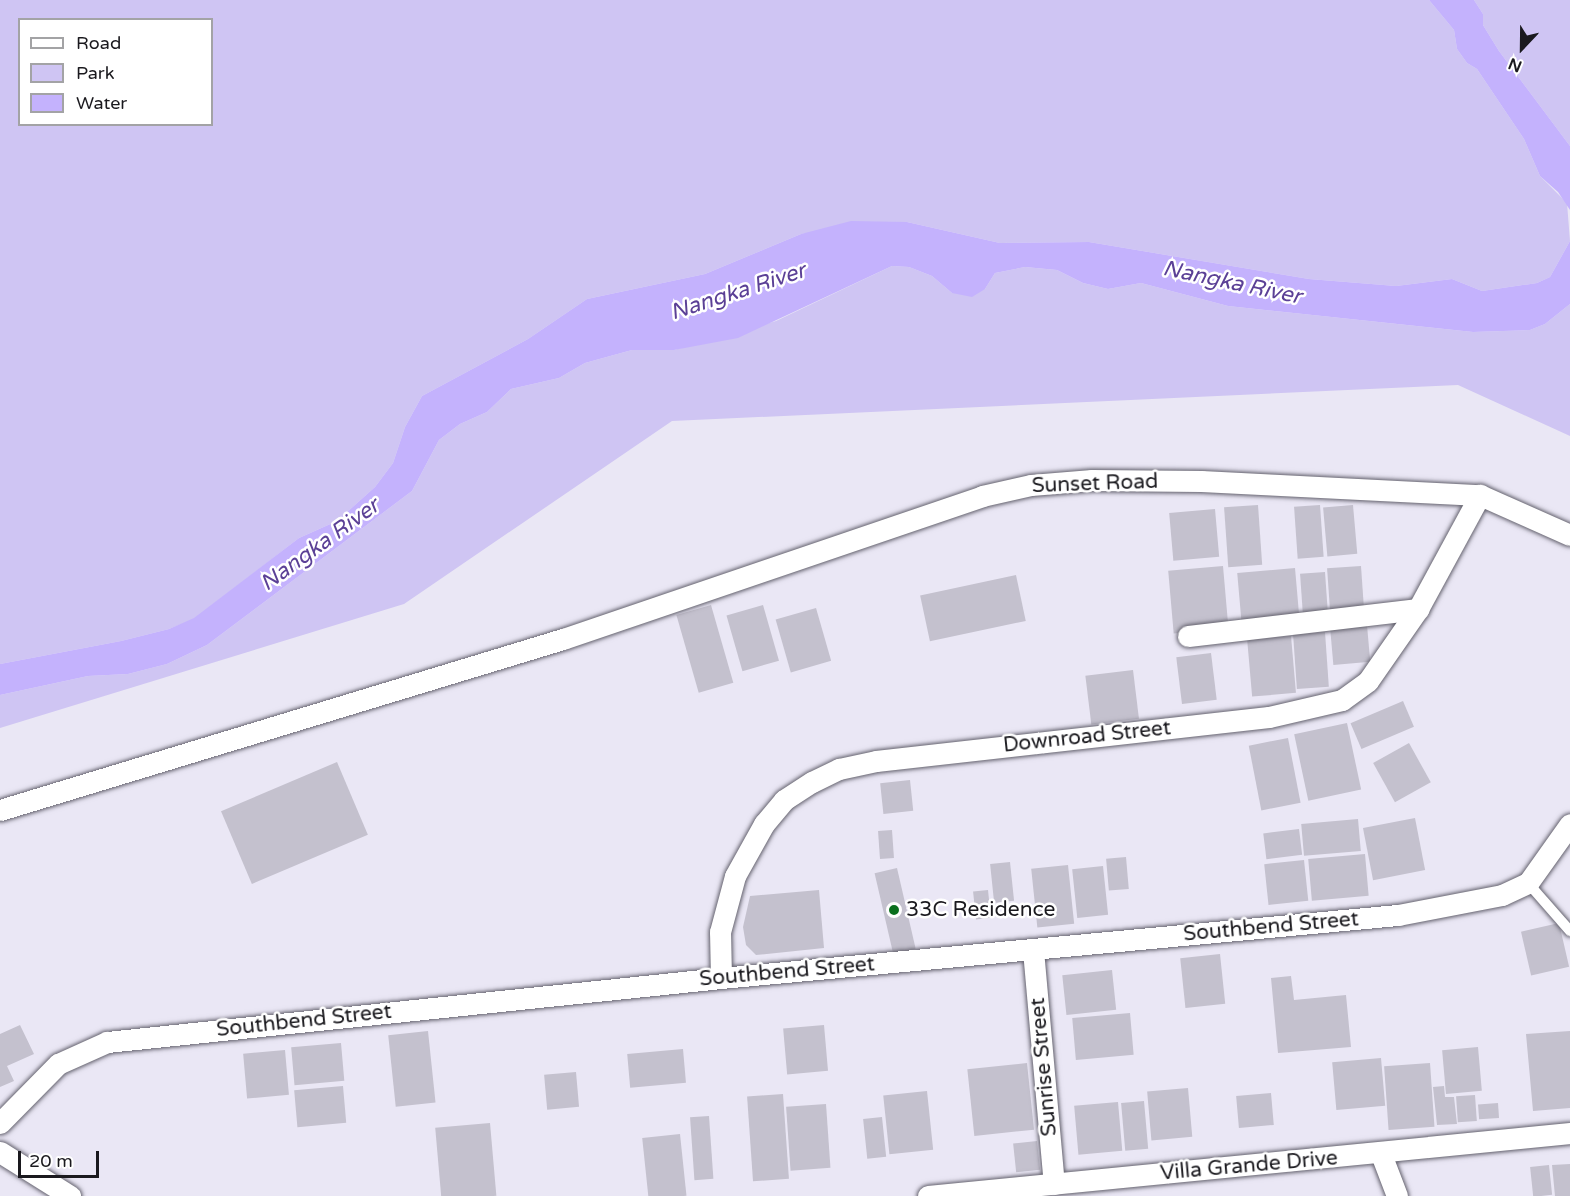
<!DOCTYPE html>
<html>
<head>
<meta charset="utf-8">
<style>
	body { margin:0 }
	#map { position:relative; width:1570px; height:1196px; overflow:hidden; background:#eae7f5; font-family:"Varela Round",sans-serif }
	div>[style] { position:absolute }
	.green>* { inset:0; background:#cfc5f3 }
	.water>* { inset:0; background:#c4b2fd }
	.building>* { inset:0; background:#c4c1ce; transform-origin:0 0 }
	.roads { filter:drop-shadow(0 0 2px #64626e) drop-shadow(0 0 2px #64626e) }
	.service>* { height:10px; margin:-5px; padding:0 5px; transform-origin:5px; border-radius:5px; background:#fff }
	.minor>* { height:21px; margin:-10.5px; padding:0 10.5px; transform-origin:10.5px; border-radius:10.5px; background:#fff }
	.dots>* { width:16px; height:16px; translate:-50% -50%; box-sizing:border-box; border:3px solid #fff; border-radius:50% }
	span { translate:-50% -50%; white-space:nowrap; text-align:center; line-height:1.15; -webkit-text-stroke:5px #fff; paint-order:stroke }
	.street-label { font-size:21px; color:#1a191e }
	.poi-label { font-size:21px; color:#1a191e }
	.left { translate:0 -50%; text-align:left }
	.water-label { font-size:22px; color:#5b4096; font-style:italic }
	.legend { position:absolute; left:18px; top:18px; width:195px; height:108px; box-sizing:border-box; background:#fff; border:2px solid #a3a3a5; margin:0; padding:8px 10px; list-style:none; font-size:18px; color:#1a191e }
	.legend li { display:flex; align-items:center; gap:12px; height:30px }
	.legend b { width:30px; border:2px solid #a3a3a5 }
	.north { position:absolute; left:1492px; top:18px; width:60px; height:60px; -webkit-text-stroke:4px #fff; paint-order:stroke; rotate:202deg; font-size:16px; font-weight:700; line-height:24px; text-align:center; color:#1a191e }
	.north::after { content:''; display:block; margin:auto; width:21px; height:27px; background:#1a191e; clip-path:polygon(50% 0,100% 100%,50% 72%,0 100%) }
	.scale { position:absolute; left:18px; top:1151px; width:81px; height:27px; box-sizing:border-box; border:3px solid #1a191e; border-top:0; padding-left:8px; font-size:18px; line-height:21px; white-space:nowrap; color:#1a191e; -webkit-text-stroke:4px #fff; paint-order:stroke }
</style>
</head>
<body>
<div id="map">
	<div class="green">
		<i style="clip-path:polygon(evenodd,0 0,1429px 0,1454px 30px,1457px 49px,1467px 63px,1477px 69px,1524px 139px,1540px 176px,1567px 203px,1570px 241px,1550px 277px,1537px 283px,1482px 291px,1452px 279px,1396px 286px,1309px 279px,1089px 242px,1000px 243px,907px 222px,801px 234px,705px 274px,587px 299px,528px 339px,422px 396px,405px 427px,393px 463px,375px 487px,337px 521px,299px 538px,194px 619px,169px 629px,121px 641px,0 664px,0 0,20px 20px,212px 20px,212px 124px,20px 124px,20px 20px)"></i>
		<i style="clip-path:polygon(1474px 0,1570px 0,1570px 146px,1499px 51px,1483px 25px,1483px 14px)"></i>
		<i style="clip-path:polygon(892px 266px,909px 267px,932px 276px,952px 293px,985px 289px,995px 273px,1025px 267px,1057px 270px,1083px 283px,1108px 289px,1141px 283px,1228px 306px,1473px 332px,1530px 330px,1545px 324px,1570px 304px,1570px 436px,1458px 385px,672px 421px,404px 604px,0 728px,0 695px,88px 676px,128px 674px,167px 664px,207px 645px,412px 491px,439px 440px,460px 424px,487px 412px,511px 389px,559px 378px,585px 363px,632px 350px,674px 350px,776px 321px)"></i>
	</div>
	<div class="water">
		<i style="clip-path:polygon(1429px 0,1474px 0,1483px 14px,1483px 25px,1499px 51px,1570px 146px,1570px 210px,1558px 192px,1540px 176px,1524px 139px,1477px 69px,1467px 63px,1457px 49px,1454px 30px)"></i>
		<i style="clip-path:polygon(851px 221px,907px 222px,1000px 243px,1089px 242px,1309px 279px,1396px 286px,1452px 279px,1482px 291px,1537px 283px,1550px 277px,1570px 241px,1570px 304px,1545px 324px,1530px 330px,1473px 332px,1228px 306px,1141px 283px,1108px 289px,1083px 283px,1057px 270px,1025px 267px,995px 273px,985px 289px,972px 297px,952px 293px,932px 276px,909px 267px,892px 266px,738px 338px,674px 350px,632px 350px,585px 363px,559px 378px,511px 389px,487px 412px,460px 424px,439px 440px,412px 491px,207px 645px,167px 664px,128px 674px,88px 676px,0 695px,0 664px,121px 641px,169px 629px,194px 618px,299px 538px,337px 521px,375px 487px,393px 463px,405px 427px,422px 396px,528px 339px,587px 299px,705px 274px,801px 234px)"></i>
	</div>
	<div class="building">
		<i style="left:1258px;top:505px;width:60px;height:34px;rotate:86deg"></i>
		<i style="left:1320px;top:505px;width:52px;height:26px;rotate:86deg"></i>
		<i style="left:1353px;top:505px;width:49px;height:30px;rotate:85deg"></i>
		<i style="left:1215px;top:509px;width:48px;height:46px;rotate:85deg"></i>
		<i style="left:1223px;top:566px;width:63px;height:55px;rotate:85deg"></i>
		<i style="left:1361px;top:566px;width:43px;height:34px;rotate:86deg"></i>
		<i style="left:1295px;top:568px;width:50px;height:58px;rotate:85deg"></i>
		<i style="left:1325px;top:572px;width:41px;height:25px;rotate:86deg"></i>
		<i style="left:1016px;top:575px;width:47px;height:98px;rotate:78deg"></i>
		<i style="left:711px;top:605px;width:81px;height:36px;rotate:74deg"></i>
		<i style="left:763px;top:605px;width:58px;height:38px;rotate:74deg"></i>
		<i style="left:816px;top:608px;width:55px;height:42px;rotate:74deg"></i>
		<i style="left:1367px;top:625px;width:37px;height:37px;rotate:85deg"></i>
		<i style="left:1325px;top:632px;width:55px;height:32px;rotate:86deg"></i>
		<i style="left:1291px;top:636px;width:57px;height:44px;rotate:85deg"></i>
		<i style="left:1211px;top:653px;width:47px;height:35px;rotate:83deg"></i>
		<i style="left:1133px;top:670px;width:49px;height:48px;rotate:83deg"></i>
		<i style="left:1403px;top:701px;width:28px;height:57px;rotate:67deg"></i>
		<i style="left:1347px;top:723px;width:68px;height:54px;rotate:78deg"></i>
		<i style="left:1288px;top:738px;width:66px;height:40px;rotate:79deg"></i>
		<i style="left:1409px;top:743px;width:45px;height:41px;rotate:61deg"></i>
		<i style="left:337px;top:762px;width:79px;height:126px;rotate:67deg"></i>
		<i style="left:910px;top:780px;width:31px;height:30px;rotate:84deg"></i>
		<i style="left:1415px;top:818px;width:53px;height:53px;rotate:79deg"></i>
		<i style="left:1358px;top:819px;width:32px;height:57px;rotate:85deg"></i>
		<i style="left:1299px;top:829px;width:26px;height:36px;rotate:83deg"></i>
		<i style="left:892px;top:830px;width:28px;height:14px;rotate:86deg"></i>
		<i style="left:1365px;top:854px;width:42px;height:57px;rotate:85deg"></i>
		<i style="left:1126px;top:857px;width:32px;height:20px;rotate:85deg"></i>
		<i style="left:1304px;top:860px;width:41px;height:40px;rotate:84deg"></i>
		<i style="left:1010px;top:862px;width:39px;height:20px;rotate:84deg"></i>
		<i style="left:1068px;top:865px;width:59px;height:37px;rotate:84deg"></i>
		<i style="left:1103px;top:866px;width:49px;height:31px;rotate:84deg"></i>
		<i style="left:897px;top:868px;width:83px;height:23px;rotate:77deg"></i>
		<i style="clip-path:polygon(819px 890px,824px 948px,756px 955px,746px 945px,743px 927px,750px 896px)"></i>
		<i style="left:988px;top:890px;width:28px;height:15px;rotate:84deg"></i>
		<i style="left:1559px;top:923px;width:45px;height:39px;rotate:77deg"></i>
		<i style="left:1220px;top:954px;width:50px;height:40px;rotate:84deg"></i>
		<i style="left:1112px;top:970px;width:40px;height:50px;rotate:84deg"></i>
		<i style="clip-path:polygon(1291px 976px,1294px 1000px,1346px 995px,1351px 1047px,1278px 1053px,1271px 978px)"></i>
		<i style="left:1130px;top:1013px;width:42px;height:58px;rotate:85deg"></i>
		<i style="clip-path:polygon(20px 1025px,34px 1054px,7px 1066px,14px 1081px,0 1087px,0 1034px)"></i>
		<i style="left:824px;top:1025px;width:46px;height:41px;rotate:85deg"></i>
		<i style="left:428px;top:1031px;width:72px;height:40px;rotate:84deg"></i>
		<i style="clip-path:polygon(1570px 1031px,1570px 1108px,1533px 1111px,1526px 1034px)"></i>
		<i style="left:341px;top:1043px;width:38px;height:50px;rotate:85deg"></i>
		<i style="left:1478px;top:1047px;width:44px;height:36px;rotate:85deg"></i>
		<i style="left:683px;top:1049px;width:34px;height:56px;rotate:85deg"></i>
		<i style="left:285px;top:1050px;width:45px;height:42px;rotate:85deg"></i>
		<i style="left:1381px;top:1058px;width:48px;height:49px;rotate:85deg"></i>
		<i style="left:1027px;top:1063px;width:67px;height:60px;rotate:84deg"></i>
		<i style="left:1430px;top:1063px;width:64px;height:46px;rotate:86deg"></i>
		<i style="left:576px;top:1072px;width:35px;height:32px;rotate:85deg"></i>
		<i style="left:343px;top:1086px;width:37px;height:49px;rotate:85deg"></i>
		<i style="clip-path:polygon(1444px 1086px,1445px 1097px,1454px 1097px,1457px 1124px,1437px 1125px,1433px 1087px)"></i>
		<i style="left:1188px;top:1088px;width:49px;height:41px;rotate:85deg"></i>
		<i style="left:927px;top:1091px;width:59px;height:44px;rotate:84deg"></i>
		<i style="left:1271px;top:1093px;width:32px;height:35px;rotate:85deg"></i>
		<i style="left:783px;top:1094px;width:85px;height:36px;rotate:86deg"></i>
		<i style="left:1475px;top:1095px;width:26px;height:19px;rotate:86deg"></i>
		<i style="left:1144px;top:1101px;width:48px;height:23px;rotate:85deg"></i>
		<i style="left:1118px;top:1102px;width:49px;height:44px;rotate:85deg"></i>
		<i style="left:1498px;top:1103px;width:15px;height:20px;rotate:86deg"></i>
		<i style="left:826px;top:1104px;width:64px;height:40px;rotate:86deg"></i>
		<i style="left:709px;top:1116px;width:63px;height:19px;rotate:86deg"></i>
		<i style="left:882px;top:1117px;width:40px;height:19px;rotate:84deg"></i>
		<i style="left:490px;top:1123px;width:73px;height:55px;rotate:85deg"></i>
		<i style="left:680px;top:1134px;width:62px;height:38px;rotate:84deg"></i>
		<i style="left:1037px;top:1141px;width:29px;height:24px;rotate:84deg"></i>
		<i style="clip-path:polygon(1570px 1164px,1570px 1196px,1555px 1196px,1552px 1165px)"></i>
		<i style="left:1549px;top:1165px;width:30px;height:19px;rotate:84deg"></i>
	</div>
	<div class="roads">
		<div class="service">
			<i style="left:1528px;top:883px;width:64px;rotate:48.8deg"></i>
		</div>
		<div class="minor">
			<i style="left:1188px;top:636px;width:232px;rotate:-6.7deg"></i>
			<i style="left:0;top:810px;width:588px;rotate:-16.9deg"></i>
			<i style="left:563px;top:639px;width:443px;rotate:-18.8deg"></i>
			<i style="left:982px;top:496px;width:50px;rotate:-12.7deg"></i>
			<i style="left:1031px;top:485px;width:61px;rotate:-4.7deg"></i>
			<i style="left:1092px;top:480px;width:109px;rotate:0.5deg"></i>
			<i style="left:1201px;top:481px;width:279px;rotate:2.9deg"></i>
			<i style="left:1480px;top:495px;width:98px;rotate:24deg"></i>
			<i style="left:1033px;top:950px;width:235px;rotate:84.9deg"></i>
			<i style="left:721px;top:978px;width:46px;rotate:-91.2deg"></i>
			<i style="left:720px;top:932px;width:58px;rotate:-75deg"></i>
			<i style="left:735px;top:876px;width:60px;rotate:-60.9deg"></i>
			<i style="left:764px;top:824px;width:31px;rotate:-50deg"></i>
			<i style="left:784px;top:800px;width:33px;rotate:-33deg"></i>
			<i style="left:812px;top:782px;width:30px;rotate:-26deg"></i>
			<i style="left:839px;top:769px;width:38px;rotate:-12deg"></i>
			<i style="left:876px;top:761px;width:395px;rotate:-6.4deg"></i>
			<i style="left:1269px;top:717px;width:75px;rotate:-13.1deg"></i>
			<i style="left:1342px;top:700px;width:32px;rotate:-36deg"></i>
			<i style="left:1368px;top:681px;width:88px;rotate:-55.2deg"></i>
			<i style="left:1418px;top:609px;width:130px;rotate:-61.5deg"></i>
			<i style="left:0;top:1123px;width:83px;rotate:-45.5deg"></i>
			<i style="left:58px;top:1064px;width:54px;rotate:-24.2deg"></i>
			<i style="left:107px;top:1042px;width:617px;rotate:-5.95deg"></i>
			<i style="left:721px;top:978px;width:680px;rotate:-5.32deg"></i>
			<i style="left:1398px;top:915px;width:106px;rotate:-10.9deg"></i>
			<i style="left:1502px;top:895px;width:29px;rotate:-25deg"></i>
			<i style="left:1528px;top:883px;width:72px;rotate:-54.6deg"></i>
			<i style="left:0;top:1152px;width:83px;rotate:32.2deg"></i>
			<i style="left:1381px;top:1154px;width:45px;rotate:69.1deg"></i>
			<i style="left:928px;top:1196px;width:645px;rotate:-5.6deg"></i>
		</div>
	</div>
	<div class="dots">
		<i style="left:894px;top:910px;background:#0a6f1d"></i>
	</div>
	<div class="street-label">
		<span style="left:1095px;top:484px;rotate:-2deg">Sunset Road</span>
		<span style="left:1087px;top:737px;rotate:-6deg">Downroad Street</span>
		<span style="left:1271px;top:927px;rotate:-5deg">Southbend Street</span>
		<span style="left:787px;top:972px;rotate:-5deg">Southbend Street</span>
		<span style="left:304px;top:1021px;rotate:-6deg">Southbend Street</span>
		<span style="left:1044px;top:1067px;rotate:-95deg">Sunrise Street</span>
		<span style="left:1249px;top:1166px;rotate:-5deg">Villa Grande Drive</span>
	</div>
	<div class="poi-label">
		<span class="left" style="left:906px;top:910px">33C Residence</span>
	</div>
	<div class="water-label">
		<span style="left:1232px;top:283px;rotate:12deg">Nangka River</span>
		<span style="left:738px;top:292px;rotate:-18deg">Nangka River</span>
		<span style="left:320px;top:545px;rotate:-36deg">Nangka River</span>
	</div>
	<ul class="legend">
	<li><b style="height:8px;background:#fff"></b>Road</li>
	<li><b style="height:16px;background:#cfc5f3"></b>Park</li>
	<li><b style="height:16px;background:#c4b2fd"></b>Water</li>
	</ul>
	<div class="north">N</div>
	<div class="scale">20 m</div>
</div>
</body>
</html>
